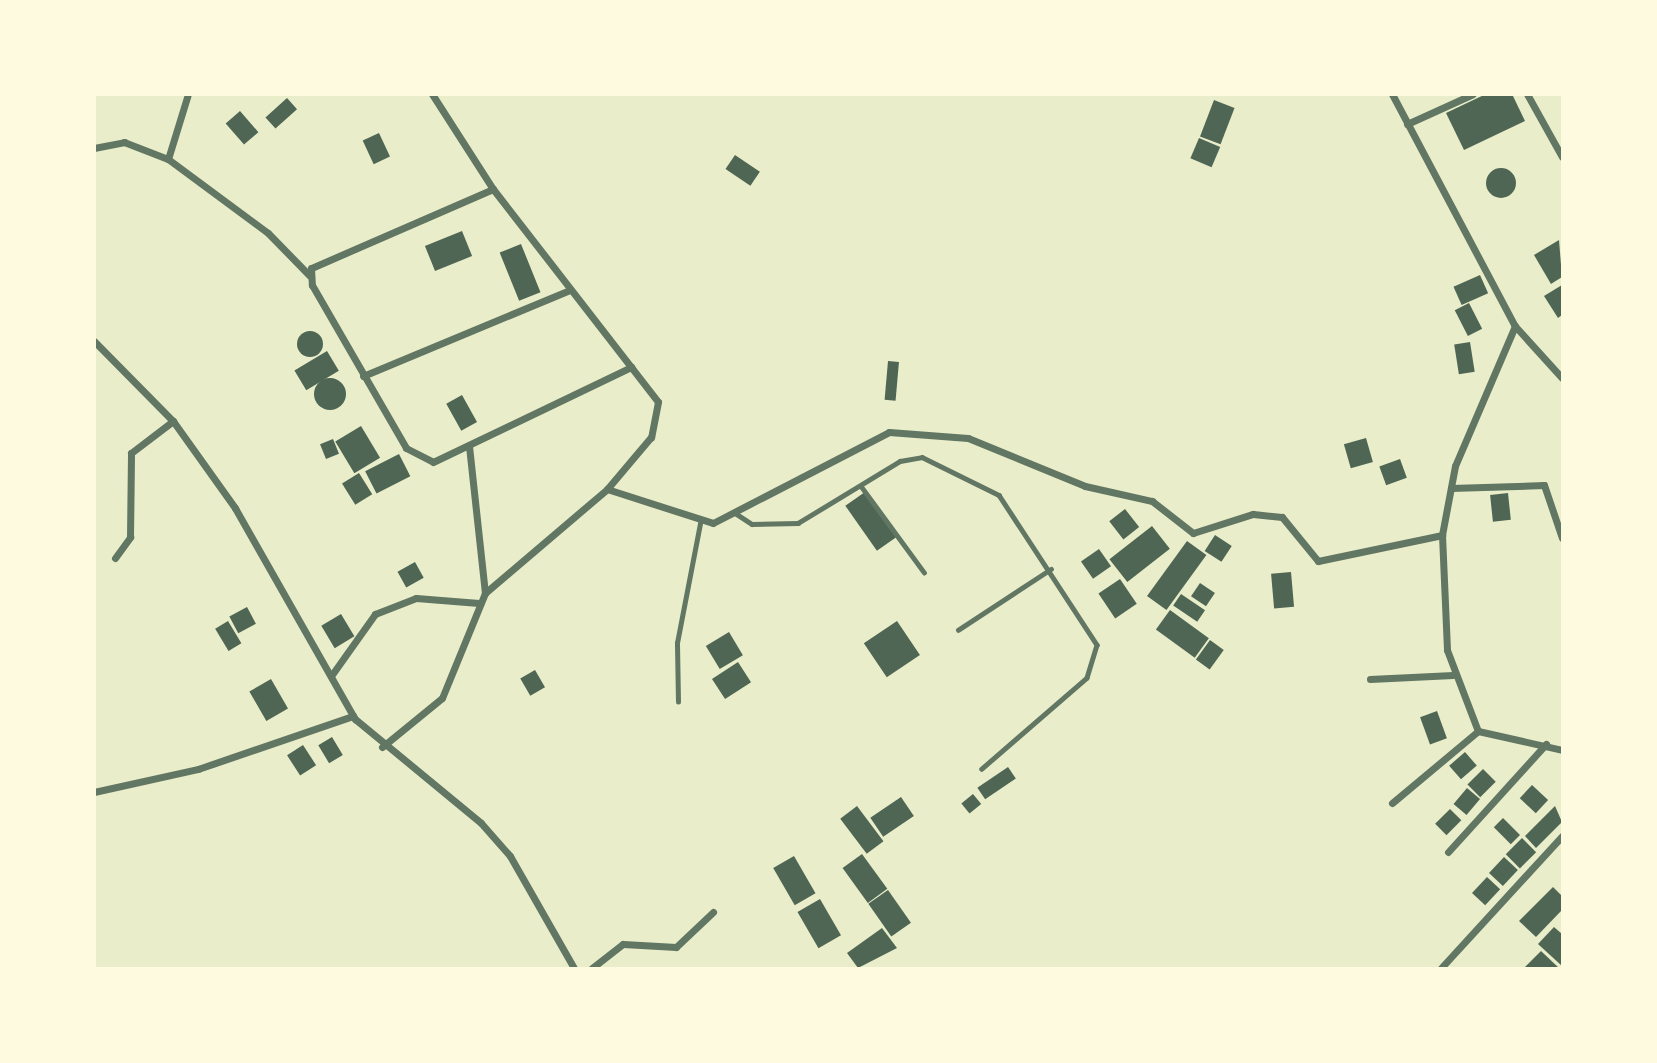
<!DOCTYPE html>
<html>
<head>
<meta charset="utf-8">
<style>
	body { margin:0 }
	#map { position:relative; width:1657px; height:1063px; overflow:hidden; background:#e9edc9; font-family:Montserrat,sans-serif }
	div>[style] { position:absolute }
	.building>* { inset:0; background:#4f6655; transform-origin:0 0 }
	.round { border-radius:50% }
	.service>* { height:4.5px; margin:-2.25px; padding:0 2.25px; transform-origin:2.25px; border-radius:2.25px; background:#617663 }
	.minor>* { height:7px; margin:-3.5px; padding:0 3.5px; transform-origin:3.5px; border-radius:3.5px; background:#617663 }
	span { translate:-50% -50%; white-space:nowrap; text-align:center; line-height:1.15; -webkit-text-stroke:6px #fefae0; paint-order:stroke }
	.frame { position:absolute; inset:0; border:96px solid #fefae0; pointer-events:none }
</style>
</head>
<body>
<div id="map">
	<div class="building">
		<i style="clip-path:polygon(1486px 94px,1512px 94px,1525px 121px,1464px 150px,1446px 113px)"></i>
		<i style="left:287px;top:98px;width:15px;height:29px;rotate:48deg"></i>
		<i style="left:1214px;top:100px;width:22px;height:39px;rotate:21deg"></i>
		<i style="left:240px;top:111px;width:28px;height:19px;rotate:49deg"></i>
		<i style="left:379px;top:133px;width:26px;height:18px;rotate:65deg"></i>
		<i style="left:1199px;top:138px;width:23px;height:22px;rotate:23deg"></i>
		<i style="left:735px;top:155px;width:30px;height:17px;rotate:34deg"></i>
		<i class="round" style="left:1486px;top:168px;width:30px;height:30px"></i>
		<i style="left:462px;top:231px;width:27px;height:40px;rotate:68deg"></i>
		<i style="clip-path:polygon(1559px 240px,1562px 277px,1551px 284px,1534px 255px)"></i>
		<i style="left:521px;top:244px;width:52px;height:23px;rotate:68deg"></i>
		<i style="left:1480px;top:275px;width:20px;height:29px;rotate:66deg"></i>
		<i style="clip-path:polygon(1562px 285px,1562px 315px,1558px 318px,1544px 296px)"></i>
		<i style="left:1469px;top:303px;width:29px;height:16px;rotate:63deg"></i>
		<i class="round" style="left:297px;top:331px;width:26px;height:26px"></i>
		<i style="left:1470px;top:342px;width:30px;height:16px;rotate:81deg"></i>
		<i style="left:327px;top:351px;width:23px;height:38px;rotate:59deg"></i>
		<i style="left:888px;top:361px;width:11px;height:39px;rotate:5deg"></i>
		<i class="round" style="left:314px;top:378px;width:32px;height:32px"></i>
		<i style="left:462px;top:395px;width:31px;height:18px;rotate:61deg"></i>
		<i style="left:361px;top:426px;width:37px;height:30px;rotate:59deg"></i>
		<i style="left:1366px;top:438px;width:25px;height:23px;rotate:74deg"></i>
		<i style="left:333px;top:439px;width:16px;height:14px;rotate:68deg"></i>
		<i style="left:399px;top:454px;width:25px;height:38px;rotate:63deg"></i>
		<i style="left:1400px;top:459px;width:20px;height:22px;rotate:70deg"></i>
		<i style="left:359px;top:473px;width:25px;height:20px;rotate:58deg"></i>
		<i style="left:865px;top:492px;width:55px;height:24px;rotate:55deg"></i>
		<i style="left:1508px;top:493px;width:27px;height:18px;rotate:84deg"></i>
		<i style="left:1125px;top:509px;width:23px;height:20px;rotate:52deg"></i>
		<i style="left:1152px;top:526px;width:29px;height:54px;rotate:52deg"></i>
		<i style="left:1215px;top:535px;width:20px;height:19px;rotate:33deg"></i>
		<i style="left:1187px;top:541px;width:24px;height:68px;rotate:36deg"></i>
		<i style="left:1099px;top:549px;width:21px;height:22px;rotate:55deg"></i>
		<i style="left:415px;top:562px;width:18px;height:20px;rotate:61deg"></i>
		<i style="left:1291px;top:572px;width:35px;height:20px;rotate:85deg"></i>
		<i style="left:1120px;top:579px;width:30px;height:26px;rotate:56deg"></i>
		<i style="left:1200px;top:583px;width:18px;height:16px;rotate:34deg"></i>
		<i style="left:1181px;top:594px;width:29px;height:14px;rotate:34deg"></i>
		<i style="left:247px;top:607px;width:19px;height:20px;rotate:62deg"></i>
		<i style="left:1170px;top:610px;width:48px;height:24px;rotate:36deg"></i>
		<i style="left:341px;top:614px;width:26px;height:23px;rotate:59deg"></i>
		<i style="left:228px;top:621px;width:26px;height:15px;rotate:59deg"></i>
		<i style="left:897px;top:621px;width:41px;height:40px;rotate:56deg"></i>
		<i style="left:729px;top:632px;width:27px;height:27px;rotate:59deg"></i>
		<i style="left:1210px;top:640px;width:17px;height:24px;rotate:36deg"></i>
		<i style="left:738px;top:662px;width:24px;height:31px;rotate:57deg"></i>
		<i style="left:535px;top:670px;width:20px;height:17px;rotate:60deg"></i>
		<i style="left:271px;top:679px;width:34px;height:25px;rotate:60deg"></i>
		<i style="left:1437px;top:711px;width:29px;height:18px;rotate:70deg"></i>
		<i style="left:332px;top:737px;width:21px;height:16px;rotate:59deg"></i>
		<i style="left:303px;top:745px;width:24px;height:19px;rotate:57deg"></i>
		<i style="left:1465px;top:752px;width:18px;height:21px;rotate:49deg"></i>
		<i style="left:1008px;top:767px;width:14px;height:37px;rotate:56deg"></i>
		<i style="left:1483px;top:769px;width:18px;height:22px;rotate:45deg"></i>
		<i style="left:1532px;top:785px;width:22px;height:18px;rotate:43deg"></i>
		<i style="left:1467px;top:788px;width:17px;height:21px;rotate:40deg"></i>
		<i style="left:973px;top:794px;width:13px;height:15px;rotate:51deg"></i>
		<i style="left:901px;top:797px;width:23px;height:37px;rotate:56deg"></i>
		<i style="left:857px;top:806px;width:44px;height:21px;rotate:53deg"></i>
		<i style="clip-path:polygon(1555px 806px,1562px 822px,1536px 848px,1525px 836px)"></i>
		<i style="left:1450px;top:809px;width:16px;height:21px;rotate:45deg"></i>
		<i style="left:1503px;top:818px;width:24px;height:13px;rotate:45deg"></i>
		<i style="left:1522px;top:838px;width:20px;height:23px;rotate:45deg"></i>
		<i style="left:862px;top:854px;width:43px;height:24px;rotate:54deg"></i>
		<i style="left:794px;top:856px;width:43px;height:24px;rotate:60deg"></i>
		<i style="left:1504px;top:857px;width:19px;height:22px;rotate:43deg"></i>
		<i style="left:1487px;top:877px;width:18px;height:22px;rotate:43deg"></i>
		<i style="clip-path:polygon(1553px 887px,1562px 896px,1562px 910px,1536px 937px,1519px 921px)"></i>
		<i style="left:888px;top:890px;width:40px;height:24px;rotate:55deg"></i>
		<i style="left:820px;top:899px;width:42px;height:26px;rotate:60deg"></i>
		<i style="clip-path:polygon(1554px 927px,1562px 934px,1562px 966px,1538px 944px)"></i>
		<i style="clip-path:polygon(882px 928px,897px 948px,858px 968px,847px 953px)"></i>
		<i style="clip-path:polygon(1541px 951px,1559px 968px,1524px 968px)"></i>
	</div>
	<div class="service">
		<i style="left:861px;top:486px;width:107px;rotate:53.8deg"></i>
		<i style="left:735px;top:513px;width:20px;rotate:33deg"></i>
		<i style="left:752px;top:524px;width:46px;rotate:-1.2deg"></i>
		<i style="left:798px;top:523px;width:119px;rotate:-31.3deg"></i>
		<i style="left:900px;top:461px;width:22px;rotate:-10deg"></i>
		<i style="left:922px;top:457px;width:86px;rotate:26.3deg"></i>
		<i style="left:999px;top:495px;width:179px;rotate:56.8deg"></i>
		<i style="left:1097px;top:645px;width:34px;rotate:107deg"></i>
		<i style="left:1087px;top:678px;width:139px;rotate:139.1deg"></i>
		<i style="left:958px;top:630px;width:111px;rotate:-33.3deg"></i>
		<i style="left:678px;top:702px;width:59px;rotate:-91deg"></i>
		<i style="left:677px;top:643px;width:122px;rotate:-79.1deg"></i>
	</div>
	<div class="minor">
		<i style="left:432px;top:94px;width:113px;rotate:57.3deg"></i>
		<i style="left:493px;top:189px;width:269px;rotate:52.2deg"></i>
		<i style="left:658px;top:402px;width:36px;rotate:101deg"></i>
		<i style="left:651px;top:437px;width:68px;rotate:130.2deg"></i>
		<i style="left:1392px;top:94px;width:263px;rotate:62.1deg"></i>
		<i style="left:1515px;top:326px;width:70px;rotate:47.9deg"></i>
		<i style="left:1527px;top:94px;width:72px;rotate:60.9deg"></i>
		<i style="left:1407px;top:124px;width:72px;rotate:-24.4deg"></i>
		<i style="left:94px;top:148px;width:31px;rotate:-11deg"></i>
		<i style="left:124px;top:142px;width:47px;rotate:21.1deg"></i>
		<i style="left:168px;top:159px;width:68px;rotate:-72.9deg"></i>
		<i style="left:168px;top:159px;width:124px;rotate:36.5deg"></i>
		<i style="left:268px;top:233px;width:59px;rotate:45.7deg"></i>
		<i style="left:493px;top:189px;width:198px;rotate:156.5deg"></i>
		<i style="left:311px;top:268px;width:17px;rotate:87deg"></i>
		<i style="left:312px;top:285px;width:188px;rotate:60deg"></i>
		<i style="left:406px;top:448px;width:30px;rotate:27deg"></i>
		<i style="left:433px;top:462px;width:220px;rotate:-25.6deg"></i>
		<i style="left:1515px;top:326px;width:152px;rotate:113.2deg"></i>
		<i style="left:1455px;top:466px;width:70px;rotate:100.7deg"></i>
		<i style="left:1442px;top:535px;width:115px;rotate:87.5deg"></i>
		<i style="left:1447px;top:650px;width:87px;rotate:69.1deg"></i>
		<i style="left:1478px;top:731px;width:86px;rotate:12.7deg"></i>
		<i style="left:94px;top:341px;width:112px;rotate:45.4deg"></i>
		<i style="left:173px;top:421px;width:107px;rotate:54.5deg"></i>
		<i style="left:235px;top:508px;width:243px;rotate:60.4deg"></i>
		<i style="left:355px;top:719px;width:163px;rotate:39.5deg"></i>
		<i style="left:481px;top:823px;width:44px;rotate:48.7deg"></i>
		<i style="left:510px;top:856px;width:129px;rotate:60.3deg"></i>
		<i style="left:363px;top:376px;width:224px;rotate:-22.6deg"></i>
		<i style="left:469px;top:446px;width:148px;rotate:83.8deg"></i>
		<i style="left:1451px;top:488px;width:93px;rotate:-1.8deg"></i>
		<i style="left:1544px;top:485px;width:56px;rotate:71.2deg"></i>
		<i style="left:115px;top:558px;width:26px;rotate:-54deg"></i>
		<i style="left:130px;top:537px;width:84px;rotate:-89.3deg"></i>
		<i style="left:131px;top:453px;width:53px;rotate:-37.3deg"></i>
		<i style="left:331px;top:676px;width:76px;rotate:-54.6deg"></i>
		<i style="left:375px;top:614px;width:44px;rotate:-21.3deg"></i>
		<i style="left:416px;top:598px;width:63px;rotate:4.5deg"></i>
		<i style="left:1370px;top:679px;width:83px;rotate:-2.8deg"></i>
		<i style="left:382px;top:747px;width:77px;rotate:-39.2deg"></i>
		<i style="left:442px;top:698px;width:113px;rotate:-67.7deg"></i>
		<i style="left:485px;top:593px;width:160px;rotate:-40.4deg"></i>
		<i style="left:607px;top:489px;width:111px;rotate:17.8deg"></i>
		<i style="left:713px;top:523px;width:198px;rotate:-27.3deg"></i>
		<i style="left:889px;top:432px;width:79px;rotate:4.3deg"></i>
		<i style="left:968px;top:438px;width:126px;rotate:22.3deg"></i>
		<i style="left:1085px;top:486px;width:69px;rotate:12.6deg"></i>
		<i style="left:1152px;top:501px;width:52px;rotate:38deg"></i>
		<i style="left:1193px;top:533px;width:63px;rotate:-17.6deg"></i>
		<i style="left:1253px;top:514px;width:29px;rotate:6deg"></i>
		<i style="left:1282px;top:517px;width:57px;rotate:50.7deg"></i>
		<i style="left:1318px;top:561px;width:127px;rotate:-11.8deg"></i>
		<i style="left:94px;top:792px;width:107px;rotate:-12.5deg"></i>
		<i style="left:198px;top:769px;width:164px;rotate:-18.9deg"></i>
		<i style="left:1392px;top:803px;width:112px;rotate:-39.9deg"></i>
		<i style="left:1448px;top:852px;width:146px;rotate:-47.8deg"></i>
		<i style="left:592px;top:968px;width:39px;rotate:-38deg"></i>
		<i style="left:623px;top:944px;width:53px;rotate:3.2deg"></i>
		<i style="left:676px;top:947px;width:51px;rotate:-43.4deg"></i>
		<i style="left:1441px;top:968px;width:179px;rotate:-47.5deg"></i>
	</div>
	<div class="frame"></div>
</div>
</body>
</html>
